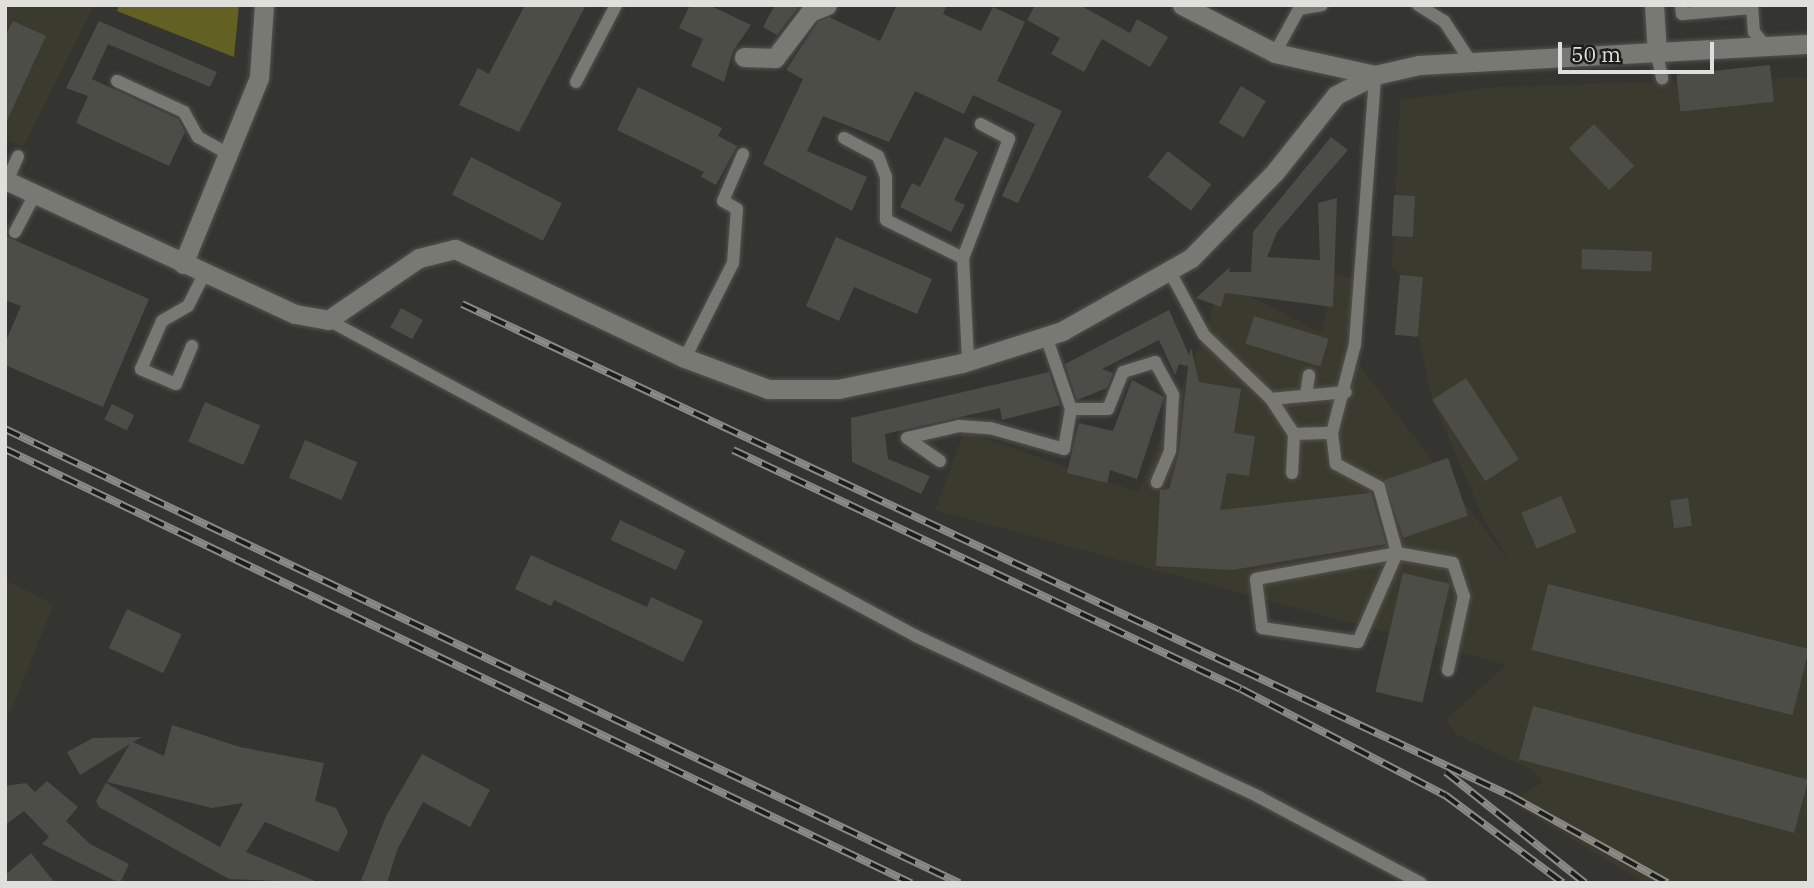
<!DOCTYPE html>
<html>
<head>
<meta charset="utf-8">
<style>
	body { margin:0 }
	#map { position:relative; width:1814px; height:888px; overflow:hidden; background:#343430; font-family:"IBM Plex Serif",serif }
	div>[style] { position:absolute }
	.built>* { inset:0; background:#3a3a2f }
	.green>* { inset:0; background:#636024 }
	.building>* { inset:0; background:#4d4d48; transform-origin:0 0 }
	.roads { filter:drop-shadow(0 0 2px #53534f) drop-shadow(0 0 2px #53534f) }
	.service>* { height:12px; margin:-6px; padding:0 6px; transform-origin:6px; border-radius:6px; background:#797974 }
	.minor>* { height:19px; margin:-9.5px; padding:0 9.5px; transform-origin:9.5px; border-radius:9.5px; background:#797974 }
	.tertiary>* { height:19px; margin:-9.5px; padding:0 9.5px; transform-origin:9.5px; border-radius:9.5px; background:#797974 }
	.rail>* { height:8px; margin-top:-4px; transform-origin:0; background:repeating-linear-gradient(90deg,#1c1c1a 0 16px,#8a8a86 0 32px); box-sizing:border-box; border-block:2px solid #8a8a86 }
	span { translate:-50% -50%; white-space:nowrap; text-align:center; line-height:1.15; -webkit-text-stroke:5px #1c1c1a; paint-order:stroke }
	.frame { position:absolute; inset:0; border:7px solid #dfdfdc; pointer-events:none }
	.scale { position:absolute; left:1558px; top:42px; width:156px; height:32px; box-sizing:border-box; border:4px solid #dfdfdc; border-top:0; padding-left:9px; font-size:21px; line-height:24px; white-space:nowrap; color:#dfdfdc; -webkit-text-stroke:5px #1c1c1a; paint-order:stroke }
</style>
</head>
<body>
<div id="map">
	<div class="built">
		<i style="clip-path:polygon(5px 5px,94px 5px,23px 147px,5px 139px)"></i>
		<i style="clip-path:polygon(1809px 77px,1809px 883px,1645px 883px,1510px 802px,1543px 782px,1530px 769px,1455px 734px,1447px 719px,1506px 665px,935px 510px,964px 431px,1138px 492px,1204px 335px,1220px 281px,1322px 333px,1334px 274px,1357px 280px,1350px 353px,1510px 562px,1484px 520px,1432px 400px,1418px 337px,1396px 335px,1400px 275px,1392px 266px,1400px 100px,1493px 87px)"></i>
		<i style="clip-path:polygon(5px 580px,54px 604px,5px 725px)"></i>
	</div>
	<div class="green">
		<i style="clip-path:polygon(119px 5px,239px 5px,234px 57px,117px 11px)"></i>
	</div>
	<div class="building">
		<i style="clip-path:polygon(525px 5px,586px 5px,519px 132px,459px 105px,478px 68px,489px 74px)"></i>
		<i style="clip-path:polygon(690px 5px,709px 5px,751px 25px,733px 51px,724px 82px,691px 66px,703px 39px,679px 28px)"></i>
		<i style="clip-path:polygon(775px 5px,800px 5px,777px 35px,763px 27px)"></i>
		<i style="clip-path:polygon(897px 5px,947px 5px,943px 14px,981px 31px,993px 7px,1025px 22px,997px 81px,1062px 111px,1018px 203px,1002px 196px,1035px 124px,973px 95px,964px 114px,915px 91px,889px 142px,823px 116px,807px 151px,867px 177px,852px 211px,763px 164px,803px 79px,786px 70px,818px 22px,829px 17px,880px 41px)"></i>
		<i style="clip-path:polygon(1035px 5px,1080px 5px,1130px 33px,1137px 19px,1168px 37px,1150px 67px,1102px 39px,1084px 72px,1051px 54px,1060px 38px,1027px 20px)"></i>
		<i style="clip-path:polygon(13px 21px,46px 36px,5px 125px,5px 37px)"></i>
		<i style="clip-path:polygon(99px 21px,217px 72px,210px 87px,108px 44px,92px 79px,178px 119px,185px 132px,169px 166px,76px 123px,88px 96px,66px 88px)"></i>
		<i style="left:1770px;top:65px;width:37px;height:94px;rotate:84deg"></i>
		<i style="left:1241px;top:86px;width:29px;height:43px;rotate:31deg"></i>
		<i style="clip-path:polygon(638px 87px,722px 128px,718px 136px,737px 146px,716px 185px,701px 177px,704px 172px,617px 130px)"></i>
		<i style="left:1594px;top:124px;width:58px;height:35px;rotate:46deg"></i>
		<i style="clip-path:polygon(945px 137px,978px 152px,954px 200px,965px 205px,951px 232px,900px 207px,912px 183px,920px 187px)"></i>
		<i style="clip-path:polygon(1331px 137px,1348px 150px,1277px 232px,1267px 257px,1320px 260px,1318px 203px,1337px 198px,1333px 307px,1225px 293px,1221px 307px,1196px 298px,1230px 267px,1229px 272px,1251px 272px,1253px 232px)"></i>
		<i style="left:1168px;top:151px;width:55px;height:33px;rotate:38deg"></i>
		<i style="left:471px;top:157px;width:102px;height:42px;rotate:27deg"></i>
		<i style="left:1394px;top:195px;width:21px;height:41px;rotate:3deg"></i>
		<i style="clip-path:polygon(5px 236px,149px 299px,103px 407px,5px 365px,5px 343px,21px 306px,5px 300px)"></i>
		<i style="clip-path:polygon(836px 237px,932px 279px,917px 314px,854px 287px,839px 321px,806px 306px)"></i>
		<i style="left:1582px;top:249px;width:70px;height:20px;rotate:2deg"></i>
		<i style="left:1400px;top:275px;width:23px;height:60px;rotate:5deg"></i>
		<i style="left:401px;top:308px;width:25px;height:22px;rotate:29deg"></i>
		<i style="clip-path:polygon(1169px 310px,1189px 355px,1191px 348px,1199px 382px,1241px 389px,1234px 433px,1255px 436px,1249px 476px,1227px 473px,1220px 510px,1371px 493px,1386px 544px,1232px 570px,1156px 566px,1160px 490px,1169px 489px,1179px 452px,1188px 366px,1179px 364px,1175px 375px,1159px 340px,1102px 369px,1113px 373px,1107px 388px,1077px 400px,1065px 364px)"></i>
		<i style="left:1254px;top:316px;width:78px;height:29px;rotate:17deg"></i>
		<i style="clip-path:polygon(1049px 372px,1060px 405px,1002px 420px,1000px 408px,885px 434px,888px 459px,930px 476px,921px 494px,852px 462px,851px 418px)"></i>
		<i style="left:1466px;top:378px;width:97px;height:40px;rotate:57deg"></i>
		<i style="clip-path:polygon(1132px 380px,1164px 397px,1137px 479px,1110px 470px,1107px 483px,1067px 473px,1079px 423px,1113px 431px)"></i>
		<i style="left:205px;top:402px;width:60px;height:43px;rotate:23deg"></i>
		<i style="left:112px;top:404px;width:25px;height:17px;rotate:27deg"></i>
		<i style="left:305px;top:440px;width:57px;height:41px;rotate:23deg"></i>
		<i style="left:1448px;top:458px;width:61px;height:68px;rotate:71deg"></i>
		<i style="left:1561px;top:496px;width:39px;height:43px;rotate:67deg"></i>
		<i style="left:1688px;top:498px;width:28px;height:18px;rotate:82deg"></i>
		<i style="left:620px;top:520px;width:72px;height:22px;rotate:25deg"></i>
		<i style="clip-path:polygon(531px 555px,647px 607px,651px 597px,703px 621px,683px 662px,554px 600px,551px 606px,515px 589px)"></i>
		<i style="left:1403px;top:573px;width:48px;height:122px;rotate:13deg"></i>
		<i style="left:1548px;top:584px;width:269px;height:68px;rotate:14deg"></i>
		<i style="left:127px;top:609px;width:60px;height:43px;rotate:25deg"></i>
		<i style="left:1533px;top:706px;width:285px;height:55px;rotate:15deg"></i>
		<i style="clip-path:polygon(172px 725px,240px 747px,324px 763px,315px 801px,336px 808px,348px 832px,338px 852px,265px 822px,246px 852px,320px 883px,229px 879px,99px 807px,96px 801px,106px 783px,220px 847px,243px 803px,212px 808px,107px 782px,130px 744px,80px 775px,67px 752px,93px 738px,142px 737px,133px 742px,164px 756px)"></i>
		<i style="clip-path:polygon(422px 754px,490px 790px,470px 827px,423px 802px,397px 850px,387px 883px,360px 883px,386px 816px)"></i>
		<i style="clip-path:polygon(47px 781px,78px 807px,66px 821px,90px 844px,129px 864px,120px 883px,42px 844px,49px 837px,24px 811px,5px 825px,5px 786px,26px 783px,35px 792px)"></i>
		<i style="clip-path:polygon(31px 853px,55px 883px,5px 883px,5px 875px)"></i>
	</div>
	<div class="roads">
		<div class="service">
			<i style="left:1418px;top:5px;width:31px;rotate:32deg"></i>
			<i style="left:1444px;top:21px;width:53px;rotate:56.6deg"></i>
			<i style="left:1681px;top:5px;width:9px;rotate:84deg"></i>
			<i style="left:1682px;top:14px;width:70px;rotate:-4.9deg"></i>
			<i style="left:1752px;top:5px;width:27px;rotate:86deg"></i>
			<i style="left:1754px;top:32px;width:19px;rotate:51deg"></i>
			<i style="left:1275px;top:53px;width:50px;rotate:-61.4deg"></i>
			<i style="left:1299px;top:9px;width:23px;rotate:-10deg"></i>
			<i style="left:1657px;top:54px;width:25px;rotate:78deg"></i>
			<i style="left:117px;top:81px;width:74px;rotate:24.8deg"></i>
			<i style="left:184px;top:112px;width:29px;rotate:61deg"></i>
			<i style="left:198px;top:137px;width:38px;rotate:29deg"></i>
			<i style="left:576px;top:82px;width:87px;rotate:-62.5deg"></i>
			<i style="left:844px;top:138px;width:38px;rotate:28deg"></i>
			<i style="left:878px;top:156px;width:22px;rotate:69deg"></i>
			<i style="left:886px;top:177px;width:43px;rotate:90deg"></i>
			<i style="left:886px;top:220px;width:86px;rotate:26.3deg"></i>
			<i style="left:963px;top:258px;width:103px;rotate:87.2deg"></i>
			<i style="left:7px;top:181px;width:27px;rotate:-66deg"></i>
			<i style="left:15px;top:232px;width:43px;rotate:-62.2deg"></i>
			<i style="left:963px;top:258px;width:128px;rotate:-68.9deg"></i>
			<i style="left:1009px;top:139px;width:32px;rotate:-152deg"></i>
			<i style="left:1169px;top:270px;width:74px;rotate:61.7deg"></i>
			<i style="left:1204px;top:335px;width:93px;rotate:43.7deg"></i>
			<i style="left:1271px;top:399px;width:42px;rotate:56.7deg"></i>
			<i style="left:1294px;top:434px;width:38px;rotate:-2deg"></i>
			<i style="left:1332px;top:433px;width:92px;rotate:-75.5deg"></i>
			<i style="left:1355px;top:344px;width:270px;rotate:-85.7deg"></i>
			<i style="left:328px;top:320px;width:668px;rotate:28.25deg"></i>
			<i style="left:916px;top:636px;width:379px;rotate:25.1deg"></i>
			<i style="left:1259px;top:797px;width:183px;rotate:28deg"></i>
			<i style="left:1046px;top:336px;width:77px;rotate:71.1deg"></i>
			<i style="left:1071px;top:409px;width:37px"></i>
			<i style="left:1108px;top:409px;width:40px;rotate:-68deg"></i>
			<i style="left:1123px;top:372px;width:34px;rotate:-17deg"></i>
			<i style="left:1155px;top:362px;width:38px;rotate:61deg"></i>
			<i style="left:1173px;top:395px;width:56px;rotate:93.1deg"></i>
			<i style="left:1170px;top:451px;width:34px;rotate:113deg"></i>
			<i style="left:192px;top:346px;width:41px;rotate:112.8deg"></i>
			<i style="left:176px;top:384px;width:38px;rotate:-157deg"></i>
			<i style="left:141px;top:369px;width:52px;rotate:-66.4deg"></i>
			<i style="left:162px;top:321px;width:30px;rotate:-30deg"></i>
			<i style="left:188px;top:306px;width:38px;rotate:-63deg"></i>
			<i style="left:685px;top:358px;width:106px;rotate:-63.2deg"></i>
			<i style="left:733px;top:263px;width:54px;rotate:-85.8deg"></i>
			<i style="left:737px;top:209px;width:16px;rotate:-150deg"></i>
			<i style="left:723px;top:201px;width:51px;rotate:-66.9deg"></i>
			<i style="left:1306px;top:396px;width:21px;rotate:-82deg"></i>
			<i style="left:1271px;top:399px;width:75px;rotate:-5.3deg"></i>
			<i style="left:1332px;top:433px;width:31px;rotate:83deg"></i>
			<i style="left:1336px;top:464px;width:49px;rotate:28.1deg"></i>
			<i style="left:1379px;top:487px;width:68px;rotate:74.7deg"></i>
			<i style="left:1397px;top:553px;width:57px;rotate:10.1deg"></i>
			<i style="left:1453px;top:563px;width:35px;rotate:72deg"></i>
			<i style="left:1464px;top:596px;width:76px;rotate:102.2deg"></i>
			<i style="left:940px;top:461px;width:40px;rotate:-145.1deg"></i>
			<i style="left:907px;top:438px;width:53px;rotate:-13deg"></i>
			<i style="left:959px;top:426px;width:31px;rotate:4deg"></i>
			<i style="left:990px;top:428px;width:77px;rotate:15.8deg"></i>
			<i style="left:1064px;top:449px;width:41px;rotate:-80.1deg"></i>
			<i style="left:1292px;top:473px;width:39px;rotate:-87deg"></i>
			<i style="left:1397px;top:553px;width:97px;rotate:113.7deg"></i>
			<i style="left:1358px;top:642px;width:97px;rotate:-171.7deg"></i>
			<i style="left:1262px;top:628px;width:49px;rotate:-97deg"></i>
			<i style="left:1256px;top:579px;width:143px;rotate:-10.4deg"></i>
		</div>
		<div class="minor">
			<i style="left:1182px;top:5px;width:105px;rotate:27.3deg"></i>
			<i style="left:1275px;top:53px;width:102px;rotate:12.4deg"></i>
			<i style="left:1654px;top:5px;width:49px;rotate:86.5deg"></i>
			<i style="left:744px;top:57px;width:31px;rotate:2deg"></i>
			<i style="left:775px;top:58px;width:58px;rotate:-52.7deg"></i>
			<i style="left:810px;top:12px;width:18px;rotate:-22deg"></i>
			<i style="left:183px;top:264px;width:201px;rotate:-67.8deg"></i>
			<i style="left:259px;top:78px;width:73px;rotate:-86.1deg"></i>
		</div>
		<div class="tertiary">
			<i style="left:5px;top:180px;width:319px;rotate:24.8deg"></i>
			<i style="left:295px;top:314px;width:34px;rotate:10deg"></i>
			<i style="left:328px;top:320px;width:110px;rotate:-34.3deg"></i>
			<i style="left:419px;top:258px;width:37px;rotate:-14deg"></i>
			<i style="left:455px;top:249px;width:255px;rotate:25.4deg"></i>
			<i style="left:685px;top:358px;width:89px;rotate:20.5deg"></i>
			<i style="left:768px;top:389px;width:70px"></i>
			<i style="left:838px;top:389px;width:127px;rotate:-11.8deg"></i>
			<i style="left:962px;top:363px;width:105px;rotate:-17.7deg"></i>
			<i style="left:1062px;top:331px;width:148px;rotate:-29.5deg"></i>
			<i style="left:1191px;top:258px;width:120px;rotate:-45.7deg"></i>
			<i style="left:1275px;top:172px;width:98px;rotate:-51.6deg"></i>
			<i style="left:1336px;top:95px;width:44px;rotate:-27.1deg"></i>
			<i style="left:1375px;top:75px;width:45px;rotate:-12.8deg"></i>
			<i style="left:1419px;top:65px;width:391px;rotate:-3.1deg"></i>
		</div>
	</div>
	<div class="rail">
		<i style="left:462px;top:304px;width:1159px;rotate:25.13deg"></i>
		<i style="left:1511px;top:796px;width:179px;rotate:29.1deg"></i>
		<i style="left:5px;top:429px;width:1057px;rotate:25.45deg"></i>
		<i style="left:5px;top:449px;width:1005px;rotate:25.6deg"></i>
		<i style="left:733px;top:450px;width:561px;rotate:25.2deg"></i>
		<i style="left:1241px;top:689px;width:230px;rotate:27.5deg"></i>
		<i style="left:1445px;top:795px;width:147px;rotate:36.7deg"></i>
		<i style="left:1446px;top:772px;width:178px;rotate:38.6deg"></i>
	</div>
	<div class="frame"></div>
	<div class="scale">50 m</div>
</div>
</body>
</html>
